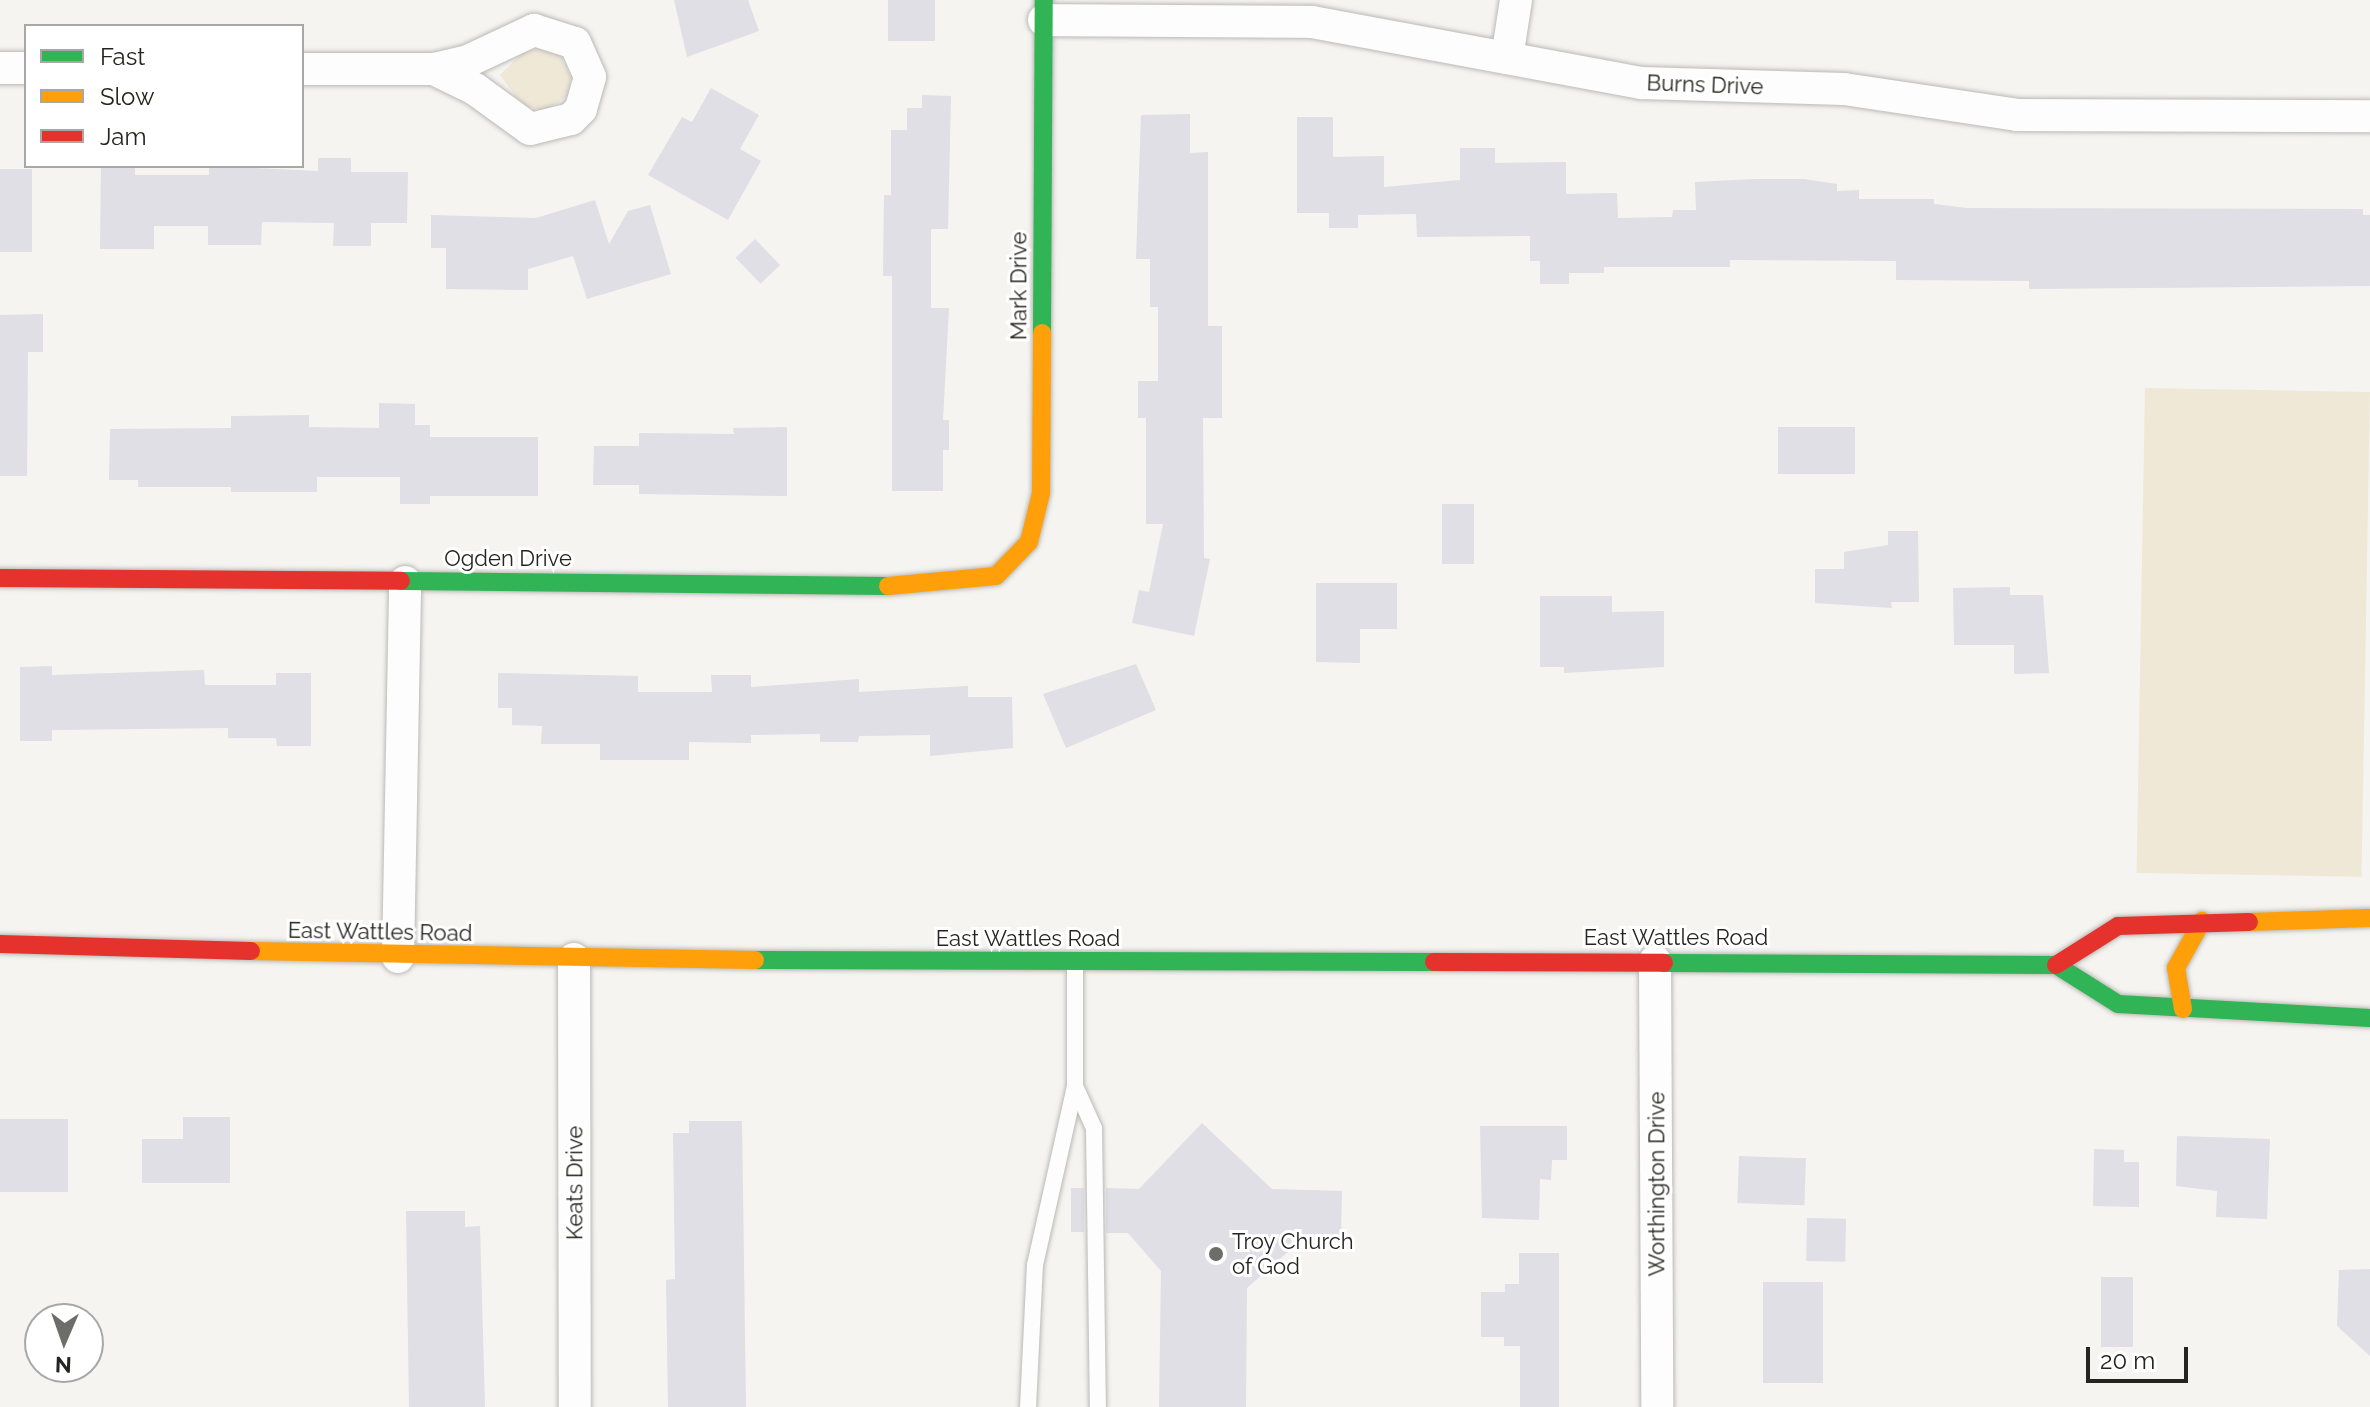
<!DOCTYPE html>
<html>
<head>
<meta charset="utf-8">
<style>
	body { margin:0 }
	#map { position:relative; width:2370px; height:1407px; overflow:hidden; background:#f5f4f0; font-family:Raleway,sans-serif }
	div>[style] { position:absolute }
	.green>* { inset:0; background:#efe8d7; transform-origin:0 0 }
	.building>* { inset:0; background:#dfdfe5; transform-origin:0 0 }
	.roads { filter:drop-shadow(0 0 2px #bab9b6) drop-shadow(0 0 2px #bab9b6) }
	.lane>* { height:16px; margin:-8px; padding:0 8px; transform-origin:8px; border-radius:8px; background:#fefdfd }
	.street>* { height:32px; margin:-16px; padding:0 16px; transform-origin:16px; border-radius:16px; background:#fefdfd }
	.fast>* { height:18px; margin:-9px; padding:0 9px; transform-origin:9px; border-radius:9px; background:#30b455 }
	.slow>* { height:18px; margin:-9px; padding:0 9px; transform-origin:9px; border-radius:9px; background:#ff9f0a }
	.jam>* { height:18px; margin:-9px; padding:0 9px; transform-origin:9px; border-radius:9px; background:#e5322d }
	.dots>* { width:22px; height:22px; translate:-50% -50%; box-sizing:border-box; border:4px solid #fff; border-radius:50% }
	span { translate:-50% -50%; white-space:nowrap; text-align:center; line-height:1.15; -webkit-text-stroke:6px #fff; paint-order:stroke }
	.street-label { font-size:22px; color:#252421 }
	.poi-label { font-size:22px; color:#252421 }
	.left { translate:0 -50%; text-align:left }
	.legend { position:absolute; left:24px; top:24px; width:280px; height:144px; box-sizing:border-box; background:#fff; border:2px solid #a8a7a6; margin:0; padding:10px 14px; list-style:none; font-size:24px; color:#252421 }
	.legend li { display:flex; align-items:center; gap:16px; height:40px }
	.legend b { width:40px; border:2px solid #a8a7a6 }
	.north { position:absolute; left:24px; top:1303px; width:80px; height:80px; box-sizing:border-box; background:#fff; border:2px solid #a8a7a6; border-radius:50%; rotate:182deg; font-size:22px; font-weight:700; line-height:32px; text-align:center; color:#252421 }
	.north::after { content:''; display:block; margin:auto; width:28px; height:36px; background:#6e6d69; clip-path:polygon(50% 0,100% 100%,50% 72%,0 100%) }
	.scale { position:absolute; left:2086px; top:1347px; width:102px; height:36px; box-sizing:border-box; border:4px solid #252421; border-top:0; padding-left:10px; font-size:24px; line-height:28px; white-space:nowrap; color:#252421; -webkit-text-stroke:6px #fff; paint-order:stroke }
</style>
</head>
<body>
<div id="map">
	<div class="green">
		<i style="clip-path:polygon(544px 47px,561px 57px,571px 77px,567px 96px,545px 111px,522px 105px,500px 75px,522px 53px)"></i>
		<i style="left:2145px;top:388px;width:225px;height:485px;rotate:1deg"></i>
	</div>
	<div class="building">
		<i style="clip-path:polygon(674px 0,748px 0,759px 31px,687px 57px)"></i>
		<i style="left:888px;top:0;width:47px;height:41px"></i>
		<i style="clip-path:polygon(711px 88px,759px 115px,740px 149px,761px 161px,728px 220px,648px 175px,682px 117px,692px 122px)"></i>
		<i style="clip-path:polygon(922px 95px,951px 96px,948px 229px,931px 229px,931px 308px,949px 308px,943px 420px,949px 420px,949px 450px,943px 450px,943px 491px,892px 491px,892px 276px,883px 276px,884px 195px,891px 195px,891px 130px,907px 130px,907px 108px,922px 108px)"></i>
		<i style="clip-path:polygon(1190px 114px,1190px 153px,1208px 152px,1208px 326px,1222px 326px,1222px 418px,1203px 418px,1204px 558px,1210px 559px,1194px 636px,1132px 623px,1139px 590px,1149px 592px,1163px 524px,1146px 524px,1146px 418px,1138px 418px,1138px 381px,1158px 381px,1158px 307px,1150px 307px,1150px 259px,1136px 259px,1141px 115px)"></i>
		<i style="clip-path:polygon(1297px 117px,1333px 117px,1333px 157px,1384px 156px,1384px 187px,1460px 180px,1460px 148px,1495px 148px,1495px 163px,1566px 162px,1566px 194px,1617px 193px,1618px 218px,1672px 217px,1673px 210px,1696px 210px,1695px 182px,1755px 179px,1804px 179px,1837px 184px,1837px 191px,1859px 190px,1859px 199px,1934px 199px,1934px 204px,1967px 208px,2363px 209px,2363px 215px,2370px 215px,2370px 286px,2029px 289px,2029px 281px,1896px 280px,1896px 261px,1730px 260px,1730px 267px,1604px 267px,1604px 273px,1569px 273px,1569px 284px,1540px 284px,1540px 261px,1530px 261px,1530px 236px,1417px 237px,1416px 214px,1358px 215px,1358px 228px,1329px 228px,1329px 213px,1297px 213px)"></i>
		<i style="clip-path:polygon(318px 158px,351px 158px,351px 172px,408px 172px,407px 223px,371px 223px,371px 246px,333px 246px,334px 223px,262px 222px,261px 245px,208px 245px,208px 226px,154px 226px,154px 249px,100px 249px,101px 166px,135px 166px,135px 175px,209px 175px,209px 166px,318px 171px)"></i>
		<i style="left:0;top:169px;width:32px;height:83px"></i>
		<i style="clip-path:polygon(595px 200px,609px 244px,628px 211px,650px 205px,671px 274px,587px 299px,573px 256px,528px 269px,528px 290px,446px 289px,446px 248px,431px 248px,431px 215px,536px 218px)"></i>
		<i style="left:755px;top:239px;width:36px;height:27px;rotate:46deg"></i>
		<i style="clip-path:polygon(43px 314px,43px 352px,28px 352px,27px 476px,0 476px,0 315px)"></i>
		<i style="clip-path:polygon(379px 403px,415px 404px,415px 425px,430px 425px,430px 437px,538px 437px,538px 496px,430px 496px,430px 504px,400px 504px,400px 477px,317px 477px,317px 492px,231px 492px,231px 487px,138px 487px,138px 480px,109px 480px,110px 429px,231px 428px,231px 416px,309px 415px,309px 427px,379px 428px)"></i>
		<i style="clip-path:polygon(787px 427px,787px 496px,639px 494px,639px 485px,593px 485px,594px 446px,639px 446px,639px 433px,734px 434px,733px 428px)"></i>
		<i style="left:1778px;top:427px;width:77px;height:47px"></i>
		<i style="left:1442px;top:504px;width:32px;height:60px"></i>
		<i style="clip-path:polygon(1888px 531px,1918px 531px,1919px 602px,1891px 602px,1892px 608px,1815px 603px,1815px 569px,1844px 569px,1844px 552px,1888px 545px)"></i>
		<i style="clip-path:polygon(1316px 583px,1397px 583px,1397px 629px,1360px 629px,1360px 663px,1316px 662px)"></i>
		<i style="clip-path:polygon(2010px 587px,2010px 595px,2043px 595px,2049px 673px,2014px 674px,2014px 645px,1954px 645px,1953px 588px)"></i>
		<i style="clip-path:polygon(1540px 596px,1612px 596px,1612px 612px,1664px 611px,1664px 667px,1564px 673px,1564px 667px,1540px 667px)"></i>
		<i style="clip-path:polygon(1136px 664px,1156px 710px,1066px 748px,1043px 694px)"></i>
		<i style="clip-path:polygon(52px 666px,52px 675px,204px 670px,205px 685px,276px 685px,276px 673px,311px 673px,311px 746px,277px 746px,276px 738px,228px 738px,228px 728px,52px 730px,52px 741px,20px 741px,20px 667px)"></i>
		<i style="clip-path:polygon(498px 673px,638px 676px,638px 692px,712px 692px,711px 675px,751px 675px,751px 687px,859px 679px,859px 692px,968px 686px,968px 697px,1012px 697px,1013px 748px,930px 756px,930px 735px,859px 736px,858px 742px,820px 742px,820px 734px,751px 735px,751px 743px,689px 742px,689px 760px,600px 760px,600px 744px,541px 744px,542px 726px,512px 725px,512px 708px,498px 708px)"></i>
		<i style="clip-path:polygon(183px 1117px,230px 1117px,230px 1183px,142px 1183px,142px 1139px,183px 1139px)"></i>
		<i style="left:0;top:1119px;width:68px;height:73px"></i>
		<i style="clip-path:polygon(689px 1121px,742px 1121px,746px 1407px,668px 1407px,666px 1280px,675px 1279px,673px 1133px,689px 1133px)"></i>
		<i style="clip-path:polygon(1202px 1123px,1272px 1189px,1342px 1191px,1341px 1237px,1306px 1236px,1247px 1288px,1246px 1407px,1159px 1407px,1161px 1271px,1128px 1233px,1106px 1233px,1106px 1188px,1139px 1189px)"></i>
		<i style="clip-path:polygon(1480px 1126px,1567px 1126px,1567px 1160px,1552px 1160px,1551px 1180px,1540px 1179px,1539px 1220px,1482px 1218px)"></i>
		<i style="clip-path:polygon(2177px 1136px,2270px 1139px,2267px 1219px,2216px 1217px,2217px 1191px,2176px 1186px)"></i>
		<i style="clip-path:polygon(2094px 1149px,2124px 1150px,2124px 1162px,2139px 1162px,2139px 1207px,2093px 1206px)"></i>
		<i style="left:1739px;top:1156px;width:67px;height:47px;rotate:2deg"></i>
		<i style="left:1071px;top:1188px;width:13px;height:44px"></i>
		<i style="clip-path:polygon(406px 1211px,465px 1211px,465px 1227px,480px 1226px,485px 1407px,409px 1407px)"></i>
		<i style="left:1807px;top:1218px;width:39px;height:43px;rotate:1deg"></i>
		<i style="clip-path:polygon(1519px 1253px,1559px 1253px,1559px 1407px,1520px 1407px,1520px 1346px,1504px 1346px,1504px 1337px,1481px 1337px,1481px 1292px,1505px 1292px,1505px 1284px,1519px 1284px)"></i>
		<i style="clip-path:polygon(2370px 1269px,2370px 1356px,2337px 1326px,2339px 1270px)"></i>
		<i style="left:2101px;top:1277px;width:32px;height:70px"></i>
		<i style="left:1763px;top:1282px;width:60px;height:101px"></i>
	</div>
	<div class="roads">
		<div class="lane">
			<i style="left:1075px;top:1086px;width:46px;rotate:65.7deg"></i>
			<i style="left:1094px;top:1128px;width:279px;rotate:89.2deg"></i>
			<i style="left:1028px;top:1407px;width:142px;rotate:-87.2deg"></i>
			<i style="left:1035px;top:1265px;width:183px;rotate:-77.4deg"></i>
			<i style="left:1075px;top:1086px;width:122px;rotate:-90deg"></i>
		</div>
		<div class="street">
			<i style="left:1044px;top:20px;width:268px;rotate:0.4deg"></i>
			<i style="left:1312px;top:22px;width:336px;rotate:10.5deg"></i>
			<i style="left:1642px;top:83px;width:202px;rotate:1.7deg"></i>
			<i style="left:1844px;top:89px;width:175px;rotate:8.5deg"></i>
			<i style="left:2017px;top:115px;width:353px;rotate:0.2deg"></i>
			<i style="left:1507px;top:58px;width:59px;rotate:-81.2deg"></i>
			<i style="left:0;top:68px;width:26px"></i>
			<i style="left:302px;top:69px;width:132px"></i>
			<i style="left:434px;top:69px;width:35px;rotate:-13deg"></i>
			<i style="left:468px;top:61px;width:73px;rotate:-25.2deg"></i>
			<i style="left:534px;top:30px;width:43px;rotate:17.6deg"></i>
			<i style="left:575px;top:43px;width:37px;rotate:66deg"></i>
			<i style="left:590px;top:77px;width:33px;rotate:106deg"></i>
			<i style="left:581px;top:109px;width:14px;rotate:135deg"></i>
			<i style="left:571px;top:119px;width:42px;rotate:166.3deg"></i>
			<i style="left:530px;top:129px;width:68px;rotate:-144deg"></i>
			<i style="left:475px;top:89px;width:46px;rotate:-154deg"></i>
			<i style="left:398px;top:957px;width:375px;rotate:-88.9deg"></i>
			<i style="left:574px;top:959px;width:448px;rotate:89.9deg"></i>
			<i style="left:1655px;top:961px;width:446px;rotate:89.7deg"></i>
		</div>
		<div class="fast">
			<i style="left:1042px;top:333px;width:333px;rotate:-89.7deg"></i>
			<i style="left:401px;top:581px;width:487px;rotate:0.6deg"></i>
			<i style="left:755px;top:960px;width:679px;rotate:0.17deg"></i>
			<i style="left:1664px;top:963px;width:392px;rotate:0.3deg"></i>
			<i style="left:2056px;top:965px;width:73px;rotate:32.2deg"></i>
			<i style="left:2118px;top:1004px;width:252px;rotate:3.2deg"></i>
		</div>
		<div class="slow">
			<i style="left:888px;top:586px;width:108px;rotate:-5.3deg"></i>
			<i style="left:996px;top:576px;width:47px;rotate:-45.9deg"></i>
			<i style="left:1029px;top:542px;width:50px;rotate:-76.2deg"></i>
			<i style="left:1041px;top:493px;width:160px;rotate:-89.6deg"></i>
			<i style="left:2249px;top:922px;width:121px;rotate:-1.9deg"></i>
			<i style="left:251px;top:951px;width:504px;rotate:1.02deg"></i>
			<i style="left:2183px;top:1009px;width:42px;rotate:-99.7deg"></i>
			<i style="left:2176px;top:968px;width:54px;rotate:-61deg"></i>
		</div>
		<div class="jam">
			<i style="left:0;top:578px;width:401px;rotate:0.4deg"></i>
			<i style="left:0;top:944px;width:251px;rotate:1.6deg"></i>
			<i style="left:1434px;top:962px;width:230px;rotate:0.2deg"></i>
			<i style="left:2056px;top:965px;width:73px;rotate:-32.2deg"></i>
			<i style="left:2118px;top:926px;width:131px;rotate:-1.7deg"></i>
		</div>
	</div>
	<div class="dots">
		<i style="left:1216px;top:1254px;background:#6e6d69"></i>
	</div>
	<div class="street-label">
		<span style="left:1705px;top:85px;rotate:2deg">Burns Drive</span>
		<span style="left:1019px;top:286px;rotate:-90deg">Mark Drive</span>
		<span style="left:508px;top:559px">Ogden Drive</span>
		<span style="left:380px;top:932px;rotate:1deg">East Wattles Road</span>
		<span style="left:1676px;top:938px">East Wattles Road</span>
		<span style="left:1028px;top:939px">East Wattles Road</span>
		<span style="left:575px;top:1183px;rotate:-90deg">Keats Drive</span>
		<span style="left:1657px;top:1184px;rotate:-90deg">Worthington Drive</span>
	</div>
	<div class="poi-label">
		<span class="left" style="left:1232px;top:1254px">Troy Church<br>of God</span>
	</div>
	<ul class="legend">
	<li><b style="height:10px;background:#30b455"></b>Fast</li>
	<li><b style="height:10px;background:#ff9f0a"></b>Slow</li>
	<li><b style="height:10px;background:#e5322d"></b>Jam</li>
	</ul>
	<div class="north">N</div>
	<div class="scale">20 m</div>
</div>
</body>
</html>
